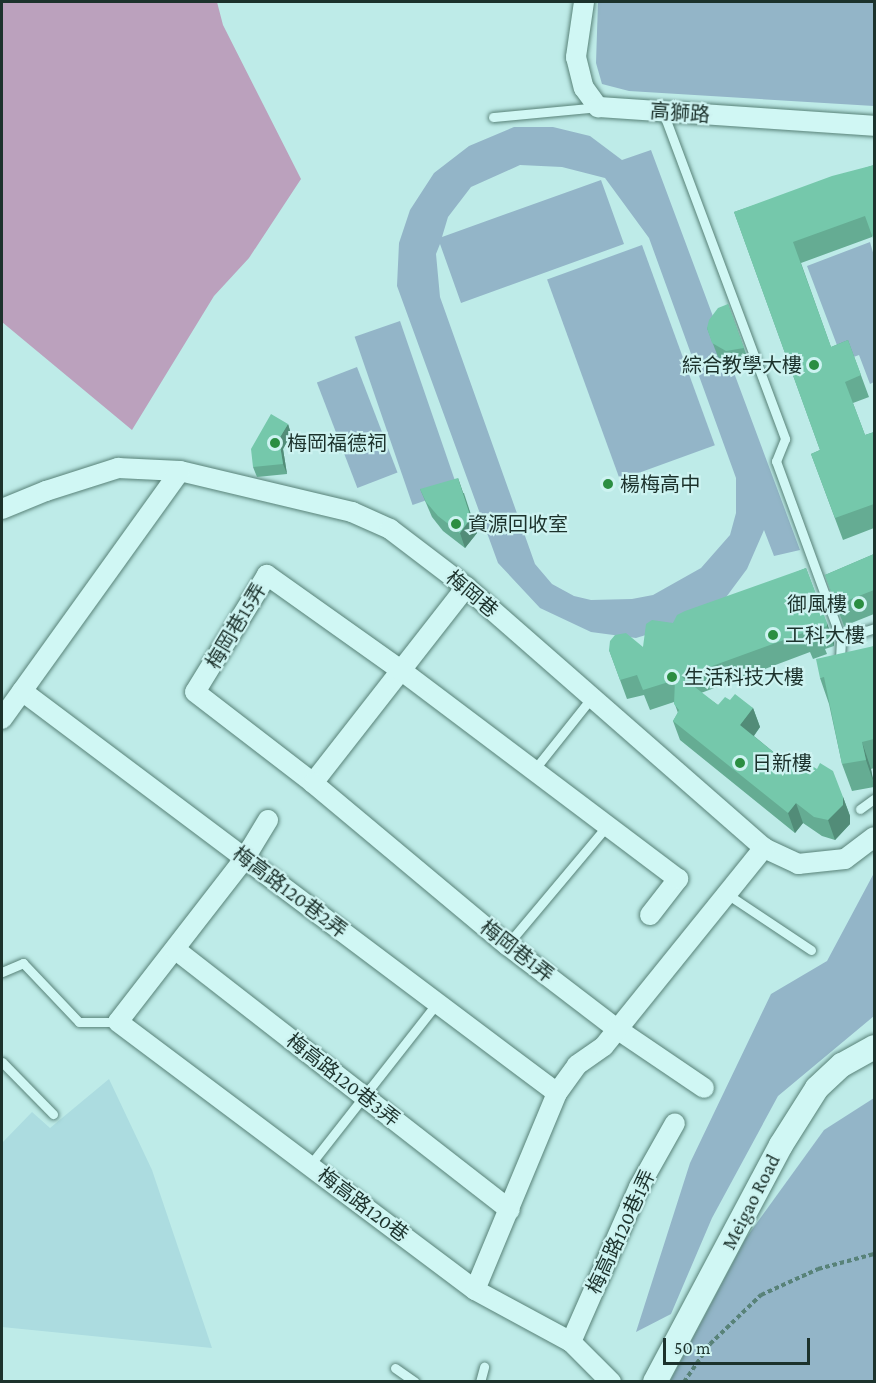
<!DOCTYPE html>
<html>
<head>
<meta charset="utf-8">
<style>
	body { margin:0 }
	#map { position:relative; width:876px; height:1383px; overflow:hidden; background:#beebe8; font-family:"Crimson Pro","Noto Sans TC",serif }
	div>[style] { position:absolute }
	.farmland>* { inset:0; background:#acdce0 }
	.green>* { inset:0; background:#93b5c8; transform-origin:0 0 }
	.water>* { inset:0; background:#bba1bd }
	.path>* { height:4px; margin-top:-2px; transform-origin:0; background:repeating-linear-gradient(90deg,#588278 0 4.5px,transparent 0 7.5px) }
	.roads { filter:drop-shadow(0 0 2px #588278) drop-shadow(0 0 2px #588278) }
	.service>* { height:9px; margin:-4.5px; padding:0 4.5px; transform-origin:4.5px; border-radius:4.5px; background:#d0f7f4 }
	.minor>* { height:20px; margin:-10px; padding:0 10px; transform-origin:10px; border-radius:10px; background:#d0f7f4 }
	.tertiary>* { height:24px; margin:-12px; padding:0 12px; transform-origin:12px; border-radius:12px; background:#d0f7f4 }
	.wall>* { inset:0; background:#65ac93 }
	.shaded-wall>* { inset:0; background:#528c78 }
	.building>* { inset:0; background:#75c8ab }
	.dots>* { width:16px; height:16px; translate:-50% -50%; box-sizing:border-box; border:3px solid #cdf3f1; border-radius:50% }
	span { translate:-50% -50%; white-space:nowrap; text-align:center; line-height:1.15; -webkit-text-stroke:4.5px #cdf3f1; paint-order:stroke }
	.street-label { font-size:20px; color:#1c322c }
	.poi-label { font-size:20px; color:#1c322c }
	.right { translate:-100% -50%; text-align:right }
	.left { translate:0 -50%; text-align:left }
	.frame { position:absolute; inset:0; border:3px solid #1c322c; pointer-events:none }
	.scale { position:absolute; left:663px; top:1338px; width:147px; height:27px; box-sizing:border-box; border:3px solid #1c322c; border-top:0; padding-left:8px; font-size:18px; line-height:21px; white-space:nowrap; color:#1c322c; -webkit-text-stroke:4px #cdf3f1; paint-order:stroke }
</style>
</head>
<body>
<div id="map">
	<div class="farmland">
		<i style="clip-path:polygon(109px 1079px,152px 1170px,212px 1348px,2px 1327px,2px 1143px,32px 1112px,50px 1128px)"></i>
	</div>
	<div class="green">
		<i style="clip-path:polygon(598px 2px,874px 2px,874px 106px,629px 91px,602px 84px,596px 63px)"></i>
		<i style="clip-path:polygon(evenodd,514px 127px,553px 127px,590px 136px,622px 160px,651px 150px,800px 550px,774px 556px,764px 530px,747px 569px,721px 604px,682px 624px,636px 638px,591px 632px,540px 608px,498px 563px,397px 286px,399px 243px,410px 210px,434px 173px,469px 146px,514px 127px,520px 165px,562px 167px,605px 178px,649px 238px,736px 478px,736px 513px,730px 535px,701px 568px,653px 595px,632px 599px,591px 600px,574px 596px,552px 584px,535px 564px,440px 297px,436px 254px,440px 244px,461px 303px,624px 244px,601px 180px,442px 237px,448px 217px,471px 187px,520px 165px)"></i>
		<i style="clip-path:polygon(870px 242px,874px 256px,874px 382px,870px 384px,859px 355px,843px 361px,807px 266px)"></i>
		<i style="left:642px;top:245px;width:213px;height:101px;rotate:70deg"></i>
		<i style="left:400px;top:321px;width:178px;height:48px;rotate:71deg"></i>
		<i style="left:357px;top:367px;width:113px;height:43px;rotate:69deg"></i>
		<i style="clip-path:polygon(874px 873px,874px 1016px,778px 1096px,712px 1218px,671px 1314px,636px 1332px,690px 1163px,771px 994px,827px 961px)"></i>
		<i style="clip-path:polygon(874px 1098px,874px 1381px,670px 1381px,746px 1238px,824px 1130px)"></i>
	</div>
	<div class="water">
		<i style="clip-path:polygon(2px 2px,217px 2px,223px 25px,301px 179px,249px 258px,214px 296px,132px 430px,2px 322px)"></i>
	</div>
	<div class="path">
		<i style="left:684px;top:1382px;width:46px;rotate:-55.6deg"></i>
		<i style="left:710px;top:1344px;width:71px;rotate:-43.9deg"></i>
		<i style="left:761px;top:1295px;width:63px;rotate:-24.5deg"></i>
		<i style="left:818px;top:1269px;width:58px;rotate:-15deg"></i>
	</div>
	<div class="roads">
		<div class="service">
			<i style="left:663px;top:112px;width:349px;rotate:69.5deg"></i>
			<i style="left:785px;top:439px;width:24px;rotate:112deg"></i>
			<i style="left:776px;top:461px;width:189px;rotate:69.9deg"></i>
			<i style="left:493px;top:117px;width:105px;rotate:-5.4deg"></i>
			<i style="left:836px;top:662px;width:5px;rotate:-37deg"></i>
			<i style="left:840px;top:659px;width:20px;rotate:-87deg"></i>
			<i style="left:841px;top:639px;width:35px;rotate:-18deg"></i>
			<i style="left:534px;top:770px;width:93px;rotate:-51.5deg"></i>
			<i style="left:860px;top:809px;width:17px;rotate:-36deg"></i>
			<i style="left:727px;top:894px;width:101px;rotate:33.7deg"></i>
			<i style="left:507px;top:945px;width:155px;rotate:-50deg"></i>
			<i style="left:2px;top:972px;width:23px;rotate:-23deg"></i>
			<i style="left:23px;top:963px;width:81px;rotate:46.5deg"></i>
			<i style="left:79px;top:1022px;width:39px"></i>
			<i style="left:2px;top:1062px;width:73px;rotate:45.6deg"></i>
			<i style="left:310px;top:1165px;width:206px;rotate:-51.9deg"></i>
			<i style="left:395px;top:1368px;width:24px;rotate:35deg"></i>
			<i style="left:480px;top:1382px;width:16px;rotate:-75deg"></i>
		</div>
		<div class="minor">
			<i style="left:584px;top:2px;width:56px;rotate:98.3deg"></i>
			<i style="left:576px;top:57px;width:32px;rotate:76deg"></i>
			<i style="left:584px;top:88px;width:24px;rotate:54deg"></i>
			<i style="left:598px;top:107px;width:277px;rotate:3.9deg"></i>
			<i style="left:2px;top:509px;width:48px;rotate:-22.2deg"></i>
			<i style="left:46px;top:491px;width:76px;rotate:-17.7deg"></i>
			<i style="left:118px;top:468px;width:62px;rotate:2.8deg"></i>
			<i style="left:180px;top:471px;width:177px;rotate:13.4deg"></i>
			<i style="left:352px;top:512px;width:42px;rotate:24.1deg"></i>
			<i style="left:390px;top:529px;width:96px;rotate:37.3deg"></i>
			<i style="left:466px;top:587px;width:396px;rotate:41.2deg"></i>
			<i style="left:764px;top:848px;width:38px;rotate:25deg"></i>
			<i style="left:798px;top:864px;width:47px;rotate:-6.1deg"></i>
			<i style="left:845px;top:859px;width:36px;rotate:-37deg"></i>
			<i style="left:22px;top:691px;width:669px;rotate:36.92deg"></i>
			<i style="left:2px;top:719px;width:305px;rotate:-54.3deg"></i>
			<i style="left:313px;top:783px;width:249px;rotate:-52deg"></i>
			<i style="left:268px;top:820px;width:44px;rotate:121.2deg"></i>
			<i style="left:245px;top:858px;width:207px;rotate:127.8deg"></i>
			<i style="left:118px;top:1022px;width:446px;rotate:36.9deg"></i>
			<i style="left:475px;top:1290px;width:109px;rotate:28.4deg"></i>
			<i style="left:571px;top:1342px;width:57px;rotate:45deg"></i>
			<i style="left:650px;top:915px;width:46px;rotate:-52.1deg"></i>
			<i style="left:678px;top:879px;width:346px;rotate:-143deg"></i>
			<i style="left:402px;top:671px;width:166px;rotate:-144.6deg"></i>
			<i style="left:267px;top:575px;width:137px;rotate:121.6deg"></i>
			<i style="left:195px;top:692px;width:149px;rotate:37.6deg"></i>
			<i style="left:313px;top:783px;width:253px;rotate:39.9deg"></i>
			<i style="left:507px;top:945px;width:138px;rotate:37.4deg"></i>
			<i style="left:617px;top:1029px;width:105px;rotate:34.1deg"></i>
			<i style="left:176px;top:950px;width:423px;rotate:37.9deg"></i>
			<i style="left:475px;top:1290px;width:213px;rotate:-67.4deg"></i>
			<i style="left:557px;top:1093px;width:34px;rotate:-54deg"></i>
			<i style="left:577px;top:1065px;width:33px;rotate:-35deg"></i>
			<i style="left:604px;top:1046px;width:255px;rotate:-51.1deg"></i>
			<i style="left:571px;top:1342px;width:169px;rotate:-66.3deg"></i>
			<i style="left:639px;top:1187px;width:73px;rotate:-60.6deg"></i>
		</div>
		<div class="tertiary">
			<i style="left:655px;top:1382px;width:268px;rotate:-62deg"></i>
			<i style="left:781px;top:1145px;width:67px;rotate:-57.7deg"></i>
			<i style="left:817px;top:1088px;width:34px;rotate:-43deg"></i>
			<i style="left:842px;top:1065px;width:37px;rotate:-29deg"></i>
		</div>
	</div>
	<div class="wall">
		<i style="clip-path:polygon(874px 165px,872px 237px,801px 263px,831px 347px,848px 340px,869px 397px,853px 403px,865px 435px,874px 432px,874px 528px,843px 540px,811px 454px,820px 450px,734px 212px)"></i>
		<i style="clip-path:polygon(728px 304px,749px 362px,731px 366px,718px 357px,707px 328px)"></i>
		<i style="clip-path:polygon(288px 424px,291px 434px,283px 449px,287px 474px,257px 477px,253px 467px)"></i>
		<i style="clip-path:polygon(420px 489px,464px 493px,477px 533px,465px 548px,443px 531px,432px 517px)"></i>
		<i style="clip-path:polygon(874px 554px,874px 614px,844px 626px,825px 575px)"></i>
		<i style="clip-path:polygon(806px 568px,834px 643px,834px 646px,825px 649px,827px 654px,813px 659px,810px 652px,701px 693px,718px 705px,730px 700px,753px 708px,760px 727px,754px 736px,799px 773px,843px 797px,850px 816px,850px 824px,835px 840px,822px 836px,803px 823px,795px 833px,680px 740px,673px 721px,678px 713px,674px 702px,650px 710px,644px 695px,627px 699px,609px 650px,643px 647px,673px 623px)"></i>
		<i style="clip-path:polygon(874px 646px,874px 768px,871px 769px,874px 787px,852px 791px,842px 764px,829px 704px,820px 678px)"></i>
	</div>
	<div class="shaded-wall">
		<i style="clip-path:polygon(288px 424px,291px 434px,283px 449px,287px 474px,283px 464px,279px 439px)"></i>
		<i style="clip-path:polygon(458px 478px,477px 533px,465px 548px,460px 533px)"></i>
		<i style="clip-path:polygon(827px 623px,834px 643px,834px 646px,827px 626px)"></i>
		<i style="clip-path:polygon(753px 708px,760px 727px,747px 745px,740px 725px)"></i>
		<i style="clip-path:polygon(862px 742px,871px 769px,874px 784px,866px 760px)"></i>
		<i style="clip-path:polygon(843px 797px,850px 816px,850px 824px,835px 840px,828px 820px)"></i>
		<i style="clip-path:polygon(796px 803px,803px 823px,795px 833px,788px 813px)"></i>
	</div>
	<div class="building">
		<i style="clip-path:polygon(874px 165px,874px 241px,865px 216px,793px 242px,831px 347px,848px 340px,861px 375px,845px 382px,865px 435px,874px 432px,874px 504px,835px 518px,811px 454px,820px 450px,734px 212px,832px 176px)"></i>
		<i style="clip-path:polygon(728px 304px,744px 348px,726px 351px,712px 343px,707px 328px,709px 320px,718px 308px)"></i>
		<i style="clip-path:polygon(271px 414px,288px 424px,279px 439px,283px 464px,253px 467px,251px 449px)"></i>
		<i style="clip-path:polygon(458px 478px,471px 518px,460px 533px,438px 516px,426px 502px,420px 489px)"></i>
		<i style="clip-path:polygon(874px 554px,874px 590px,836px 605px,825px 575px)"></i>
		<i style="clip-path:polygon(806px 568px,827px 623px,827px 626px,818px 629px,820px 635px,806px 639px,803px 633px,682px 677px,718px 705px,725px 697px,730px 700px,735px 694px,753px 708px,740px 725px,799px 773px,807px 763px,817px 769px,820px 763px,833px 771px,843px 797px,843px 805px,828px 820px,814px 817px,796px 803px,788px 813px,673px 721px,679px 710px,674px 704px,675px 680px,643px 690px,637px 675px,620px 680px,609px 650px,610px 641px,615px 635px,626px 633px,643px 647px,646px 624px,652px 620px,673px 623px,677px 615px,685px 611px)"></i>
		<i style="clip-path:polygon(874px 646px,874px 739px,862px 742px,866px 760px,842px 764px,824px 677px,820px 678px,816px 659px)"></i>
	</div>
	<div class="dots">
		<i style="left:814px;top:365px;background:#2b8e42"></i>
		<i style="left:275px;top:443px;background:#2b8e42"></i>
		<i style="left:608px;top:484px;background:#2b8e42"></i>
		<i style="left:456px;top:524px;background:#2b8e42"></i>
		<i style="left:859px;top:604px;background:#2b8e42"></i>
		<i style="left:773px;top:635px;background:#2b8e42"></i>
		<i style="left:672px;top:677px;background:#2b8e42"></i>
		<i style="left:740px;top:763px;background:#2b8e42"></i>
	</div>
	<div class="street-label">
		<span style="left:680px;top:113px;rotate:4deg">高獅路</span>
		<span style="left:472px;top:594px;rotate:40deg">梅岡巷</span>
		<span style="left:236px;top:626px;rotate:-59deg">梅岡巷15弄</span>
		<span style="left:290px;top:892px;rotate:37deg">梅高路120巷2弄</span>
		<span style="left:517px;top:951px;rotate:38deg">梅岡巷1弄</span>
		<span style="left:343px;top:1080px;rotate:38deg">梅高路120巷3弄</span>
		<span style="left:751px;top:1202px;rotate:-63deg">Meigao Road</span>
		<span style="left:363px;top:1205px;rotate:37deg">梅高路120巷</span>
		<span style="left:621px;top:1232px;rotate:-65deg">梅高路120巷1弄</span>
	</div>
	<div class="poi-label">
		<span class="right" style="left:802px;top:365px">綜合教學大樓</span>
		<span class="left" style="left:287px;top:443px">梅岡福德祠</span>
		<span class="left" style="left:620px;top:484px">楊梅高中</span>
		<span class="left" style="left:468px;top:524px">資源回收室</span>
		<span class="right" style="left:847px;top:604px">御風樓</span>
		<span class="left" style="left:785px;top:635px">工科大樓</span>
		<span class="left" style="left:684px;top:677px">生活科技大樓</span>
		<span class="left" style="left:752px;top:763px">日新樓</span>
	</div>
	<div class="frame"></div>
	<div class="scale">50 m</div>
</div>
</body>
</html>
